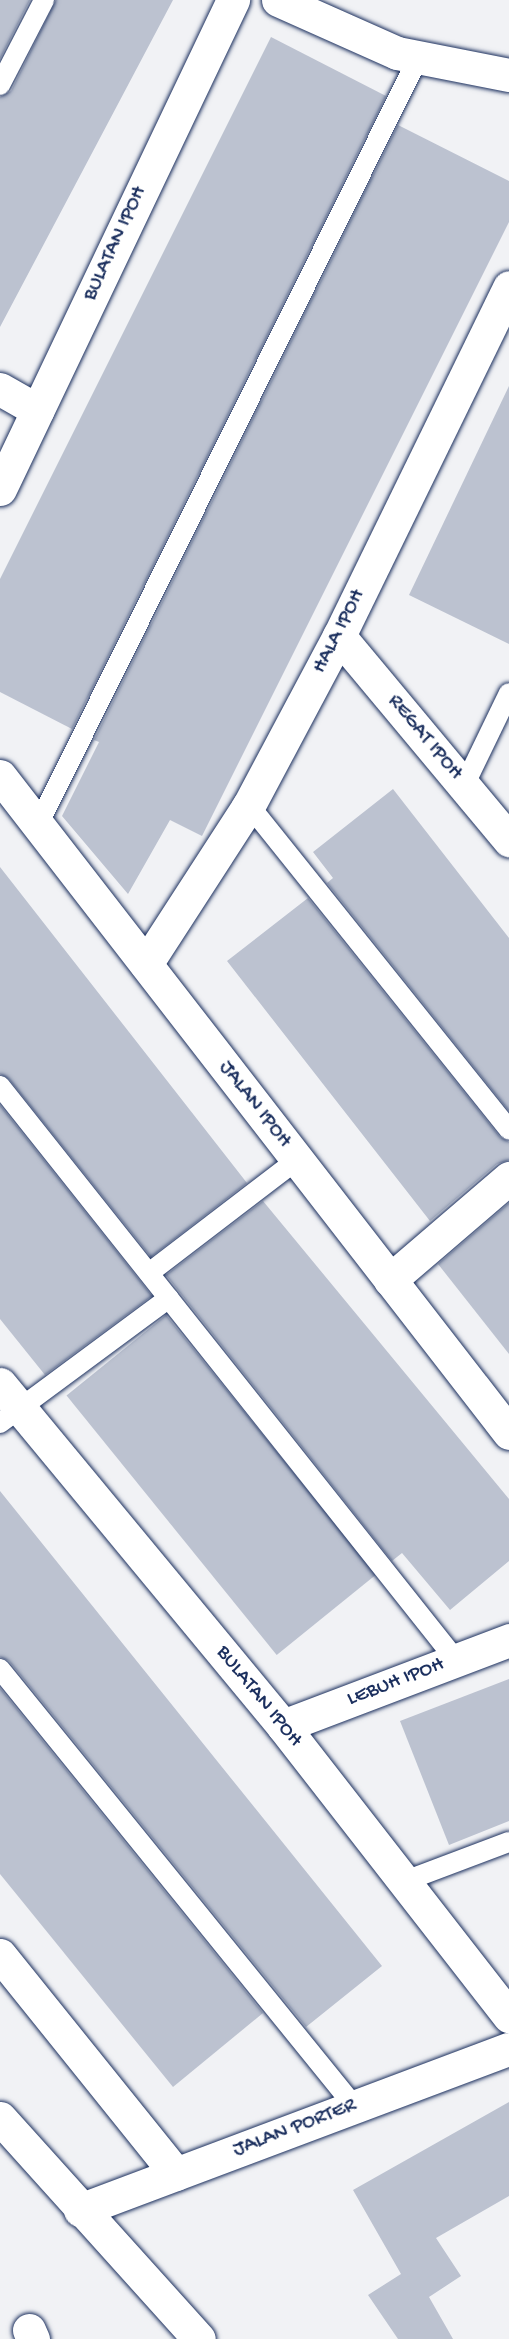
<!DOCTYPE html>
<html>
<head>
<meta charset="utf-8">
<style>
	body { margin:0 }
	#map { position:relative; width:509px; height:2339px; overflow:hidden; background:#f1f2f5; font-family:"Gochi Hand",sans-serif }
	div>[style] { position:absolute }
	.building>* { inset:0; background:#bcc2d0; transform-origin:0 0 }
	.roads { filter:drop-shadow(0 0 2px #1b2f5e) drop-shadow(0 0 2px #1b2f5e) }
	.service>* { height:20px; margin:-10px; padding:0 10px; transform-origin:10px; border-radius:10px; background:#fff }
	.minor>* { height:33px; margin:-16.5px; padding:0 16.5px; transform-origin:16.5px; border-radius:16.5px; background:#fff }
	.secondary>* { height:33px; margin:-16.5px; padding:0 16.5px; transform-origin:16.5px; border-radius:16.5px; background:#fff }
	span { translate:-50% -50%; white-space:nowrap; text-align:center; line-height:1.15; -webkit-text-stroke:4.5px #fff; paint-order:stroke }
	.street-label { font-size:21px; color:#1b2f5e }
</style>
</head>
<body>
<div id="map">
	<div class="building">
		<i style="clip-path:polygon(0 0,30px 0,0 59px)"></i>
		<i style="clip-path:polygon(56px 0,173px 0,0 327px,0 97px,11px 91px)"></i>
		<i style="clip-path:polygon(271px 37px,386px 96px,72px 729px,0 692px,0 579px)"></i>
		<i style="clip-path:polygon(398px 125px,509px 181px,509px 222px,202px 836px,170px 820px,128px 894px,62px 816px,99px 742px,94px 740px)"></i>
		<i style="clip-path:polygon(509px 386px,509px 644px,409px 595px)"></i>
		<i style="clip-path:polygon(393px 789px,509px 938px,509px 1111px,327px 883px,333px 878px,313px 852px)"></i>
		<i style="clip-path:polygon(0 867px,247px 1183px,151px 1257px,9px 1079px,0 1074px)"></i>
		<i style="clip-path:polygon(308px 898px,500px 1137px,509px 1142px,509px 1160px,497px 1164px,430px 1221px,227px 961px)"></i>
		<i style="clip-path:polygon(0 1105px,152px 1296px,45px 1375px,0 1319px)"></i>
		<i style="clip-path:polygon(263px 1201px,509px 1499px,509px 1561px,450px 1610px,402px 1553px,392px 1561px,166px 1275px)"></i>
		<i style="clip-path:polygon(509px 1203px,509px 1354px,438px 1264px)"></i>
		<i style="left:166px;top:1315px;width:334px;height:128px;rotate:51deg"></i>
		<i style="clip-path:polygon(0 1491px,382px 1966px,306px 2027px,9px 1661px,0 1657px)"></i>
		<i style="clip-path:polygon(509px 1679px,509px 1821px,449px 1845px,400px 1721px)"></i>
		<i style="clip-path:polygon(0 1688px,263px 2013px,173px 2087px,0 1874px)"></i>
		<i style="clip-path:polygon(509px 2102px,509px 2196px,436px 2238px,461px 2276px,429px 2297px,453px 2339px,398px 2339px,368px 2295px,401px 2274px,353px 2190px)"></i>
	</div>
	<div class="roads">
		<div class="service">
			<i style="left:0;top:85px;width:96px;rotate:-62.6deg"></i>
			<i style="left:464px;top:786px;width:103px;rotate:-64.2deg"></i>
			<i style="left:249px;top:805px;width:416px;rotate:51.3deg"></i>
			<i style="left:38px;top:825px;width:856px;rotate:-63.64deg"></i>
			<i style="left:0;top:1086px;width:733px;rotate:51.54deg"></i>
			<i style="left:149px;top:1273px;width:186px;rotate:-37.4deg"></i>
			<i style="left:0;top:1423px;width:210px;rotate:-36.5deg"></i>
			<i style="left:0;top:1669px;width:564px;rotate:50.98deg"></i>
			<i style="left:405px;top:1881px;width:111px;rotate:-20.6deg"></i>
		</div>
		<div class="minor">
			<i style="left:278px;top:0;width:130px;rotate:24deg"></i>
			<i style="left:397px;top:53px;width:114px;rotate:11.1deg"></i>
			<i style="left:0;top:389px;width:43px;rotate:29.6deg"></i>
			<i style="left:0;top:489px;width:542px;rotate:-64.52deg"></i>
			<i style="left:339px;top:636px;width:266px;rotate:50.2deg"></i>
			<i style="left:0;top:776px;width:831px;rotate:52.23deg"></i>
			<i style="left:146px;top:964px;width:189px;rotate:-57.1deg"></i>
			<i style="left:249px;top:805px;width:191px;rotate:-62deg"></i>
			<i style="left:339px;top:636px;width:388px;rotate:-64deg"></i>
			<i style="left:390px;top:1280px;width:157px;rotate:-40.6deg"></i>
			<i style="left:0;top:1384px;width:444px;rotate:50.4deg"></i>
			<i style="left:283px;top:1726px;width:368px;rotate:52.1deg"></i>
			<i style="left:283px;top:1726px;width:242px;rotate:-20.8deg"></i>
			<i style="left:0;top:1955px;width:281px;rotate:51.2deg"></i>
			<i style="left:80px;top:2210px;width:458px;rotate:-20.6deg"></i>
			<i style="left:29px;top:2330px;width:10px;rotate:66deg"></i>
		</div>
		<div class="secondary">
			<i style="left:0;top:2118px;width:297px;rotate:48deg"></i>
		</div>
	</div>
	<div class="street-label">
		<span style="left:116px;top:244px;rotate:-65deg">BULATAN IPOH</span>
		<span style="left:340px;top:632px;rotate:-63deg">HALA IPOH</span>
		<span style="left:424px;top:738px;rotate:50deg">REGAT IPOH</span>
		<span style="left:254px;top:1105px;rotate:52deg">JALAN IPOH</span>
		<span style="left:396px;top:1683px;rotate:-21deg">LEBUH IPOH</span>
		<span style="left:258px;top:1697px;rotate:51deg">BULATAN IPOH</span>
		<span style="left:295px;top:2129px;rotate:-21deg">JALAN PORTER</span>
	</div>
</div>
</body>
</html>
